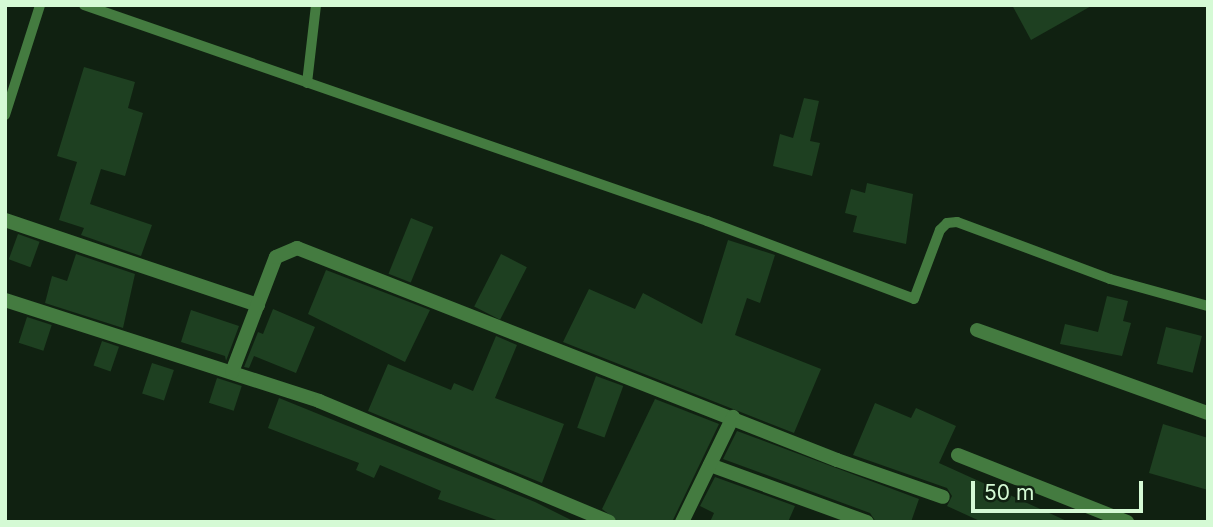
<!DOCTYPE html>
<html>
<head>
<meta charset="utf-8">
<style>
	body { margin:0 }
	#map { position:relative; width:1213px; height:527px; overflow:hidden; background:#102111; font-family:Inter,sans-serif }
	div>[style] { position:absolute }
	.building>* { inset:0; background:#1e4021; transform-origin:0 0 }
	.service>* { height:10px; margin:-5px; padding:0 5px; transform-origin:5px; border-radius:5px; background:#447b40 }
	.minor>* { height:14px; margin:-7px; padding:0 7px; transform-origin:7px; border-radius:7px; background:#447b40 }
	span { translate:-50% -50%; white-space:nowrap; text-align:center; line-height:1.15; -webkit-text-stroke:5px #102111; paint-order:stroke }
	.frame { position:absolute; inset:0; border:7px solid #d5fad5; pointer-events:none }
	.scale { position:absolute; left:971px; top:481px; width:172px; height:32px; box-sizing:border-box; border:4px solid #d5fad5; border-top:0; padding-left:9px; font-size:21px; line-height:24px; white-space:nowrap; color:#d5fad5; -webkit-text-stroke:5px #102111; paint-order:stroke }
</style>
</head>
<body>
<div id="map">
	<div class="building">
		<i style="clip-path:polygon(1012px 5px,1093px 5px,1031px 40px)"></i>
		<i style="clip-path:polygon(84px 67px,135px 82px,128px 108px,143px 113px,125px 176px,101px 169px,90px 204px,152px 225px,141px 256px,81px 235px,84px 228px,59px 220px,77px 162px,57px 156px)"></i>
		<i style="clip-path:polygon(804px 98px,819px 101px,810px 141px,820px 143px,812px 176px,773px 166px,780px 134px,793px 138px)"></i>
		<i style="clip-path:polygon(867px 183px,913px 194px,906px 244px,853px 232px,857px 216px,845px 213px,851px 189px,865px 193px)"></i>
		<i style="left:411px;top:218px;width:24px;height:60px;rotate:22deg"></i>
		<i style="left:18px;top:234px;width:23px;height:27px;rotate:20deg"></i>
		<i style="clip-path:polygon(728px 240px,775px 255px,760px 303px,747px 298px,735px 335px,821px 369px,794px 433px,563px 342px,589px 289px,635px 309px,643px 293px,702px 324px)"></i>
		<i style="clip-path:polygon(76px 254px,135px 274px,123px 328px,45px 303px,52px 276px,67px 281px)"></i>
		<i style="left:501px;top:254px;width:29px;height:59px;rotate:27deg"></i>
		<i style="clip-path:polygon(326px 270px,430px 310px,405px 362px,308px 314px)"></i>
		<i style="clip-path:polygon(1107px 296px,1128px 301px,1123px 321px,1131px 323px,1122px 356px,1060px 344px,1065px 324px,1098px 332px)"></i>
		<i style="clip-path:polygon(273px 309px,315px 327px,296px 373px,254px 356px,249px 368px,244px 367px,258px 332px,263px 334px)"></i>
		<i style="clip-path:polygon(191px 310px,239px 326px,226px 361px,225px 356px,181px 342px)"></i>
		<i style="left:27px;top:317px;width:26px;height:27px;rotate:18deg"></i>
		<i style="left:1166px;top:327px;width:37px;height:38px;rotate:14deg"></i>
		<i style="clip-path:polygon(496px 336px,517px 345px,495px 398px,564px 424px,542px 483px,368px 411px,388px 364px,451px 390px,454px 383px,473px 391px)"></i>
		<i style="left:102px;top:341px;width:18px;height:26px;rotate:19deg"></i>
		<i style="left:152px;top:363px;width:23px;height:32px;rotate:18deg"></i>
		<i style="left:596px;top:376px;width:29px;height:55px;rotate:20deg"></i>
		<i style="left:217px;top:378px;width:26px;height:26px;rotate:18deg"></i>
		<i style="clip-path:polygon(279px 398px,535px 502px,575px 522px,502px 522px,438px 499px,441px 491px,380px 465px,374px 478px,356px 470px,359px 463px,268px 428px)"></i>
		<i style="clip-path:polygon(655px 399px,719px 424px,672px 522px,619px 522px,602px 509px)"></i>
		<i style="clip-path:polygon(875px 403px,911px 418px,916px 408px,956px 426px,939px 463px,1069px 522px,982px 522px,947px 506px,952px 496px,947px 488px,853px 455px)"></i>
		<i style="clip-path:polygon(1163px 424px,1208px 438px,1208px 490px,1149px 473px)"></i>
		<i style="clip-path:polygon(737px 431px,919px 499px,911px 522px,876px 522px,870px 513px,723px 459px)"></i>
		<i style="clip-path:polygon(715px 477px,795px 506px,788px 522px,710px 522px,714px 513px,700px 506px)"></i>
	</div>
	<div class="service">
		<i style="left:84px;top:5px;width:659px;rotate:19.12deg"></i>
		<i style="left:707px;top:221px;width:221px;rotate:20.6deg"></i>
		<i style="left:914px;top:299px;width:74px;rotate:-69.4deg"></i>
		<i style="left:940px;top:230px;width:10px;rotate:-45deg"></i>
		<i style="left:947px;top:223px;width:10px;rotate:-6deg"></i>
		<i style="left:957px;top:222px;width:163px;rotate:20.4deg"></i>
		<i style="left:1110px;top:279px;width:102px;rotate:15.4deg"></i>
		<i style="left:307px;top:83px;width:79px;rotate:-83.4deg"></i>
		<i style="left:5px;top:115px;width:115px;rotate:-72.3deg"></i>
	</div>
	<div class="minor">
		<i style="left:5px;top:220px;width:267px;rotate:18.6deg"></i>
		<i style="left:5px;top:300px;width:330px;rotate:17.8deg"></i>
		<i style="left:319px;top:401px;width:314px;rotate:22.6deg"></i>
		<i style="left:977px;top:330px;width:245px;rotate:19.8deg"></i>
		<i style="left:232px;top:372px;width:123px;rotate:-69.1deg"></i>
		<i style="left:276px;top:257px;width:23px;rotate:-23deg"></i>
		<i style="left:297px;top:248px;width:580px;rotate:21.43deg"></i>
		<i style="left:837px;top:460px;width:112px;rotate:19.2deg"></i>
		<i style="left:958px;top:455px;width:182px;rotate:21.6deg"></i>
		<i style="left:710px;top:465px;width:167px;rotate:20deg"></i>
		<i style="left:682px;top:522px;width:117px;rotate:-64.1deg"></i>
	</div>
	<div class="frame"></div>
	<div class="scale">50 m</div>
</div>
</body>
</html>
